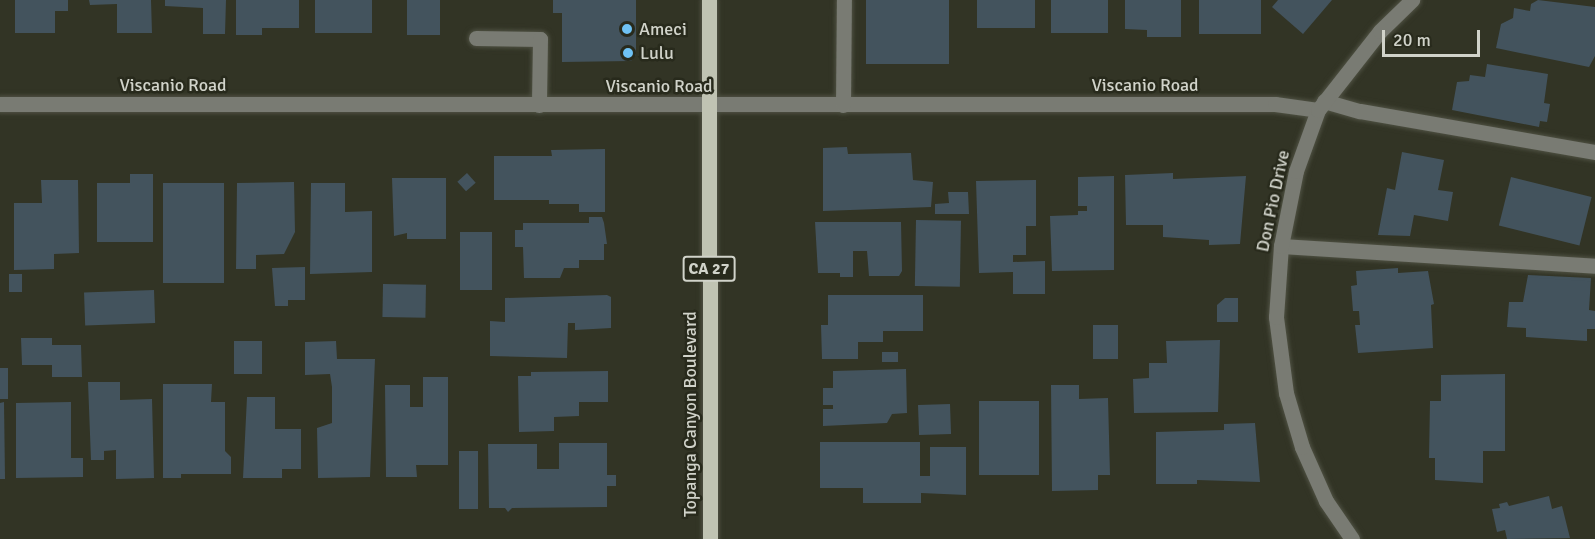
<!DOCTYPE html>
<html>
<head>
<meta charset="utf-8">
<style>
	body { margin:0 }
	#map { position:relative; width:1595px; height:539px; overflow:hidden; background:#323425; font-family:Signika,sans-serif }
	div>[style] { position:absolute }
	.building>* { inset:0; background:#43535d; transform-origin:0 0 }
	.roads { filter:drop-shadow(0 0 2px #4f5143) drop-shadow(0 0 2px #4f5143) }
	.minor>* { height:15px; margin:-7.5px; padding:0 7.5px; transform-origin:7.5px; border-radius:7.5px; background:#797b73 }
	.major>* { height:15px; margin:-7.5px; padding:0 7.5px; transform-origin:7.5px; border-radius:7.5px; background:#c0c3b3 }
	.dots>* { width:16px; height:16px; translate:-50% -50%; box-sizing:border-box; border:3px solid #282a1c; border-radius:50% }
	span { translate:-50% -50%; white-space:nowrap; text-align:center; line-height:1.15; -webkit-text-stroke:5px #282a1c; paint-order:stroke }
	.shield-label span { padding:2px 4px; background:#282a1c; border:2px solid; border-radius:4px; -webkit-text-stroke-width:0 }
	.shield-label { font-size:16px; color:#d1d3ca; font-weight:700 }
	.poi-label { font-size:18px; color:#d1d3ca }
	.left { translate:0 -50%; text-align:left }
	.street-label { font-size:18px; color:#d1d3ca }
	.scale { position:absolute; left:1382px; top:30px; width:98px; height:27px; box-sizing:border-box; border:3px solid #d1d3ca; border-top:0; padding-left:8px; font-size:18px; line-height:21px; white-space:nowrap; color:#d1d3ca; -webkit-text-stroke:4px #282a1c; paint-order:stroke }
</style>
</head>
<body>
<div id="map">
	<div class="building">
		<i style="clip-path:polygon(15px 0,68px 0,68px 11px,55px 11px,55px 33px,15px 33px)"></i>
		<i style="clip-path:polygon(89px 0,151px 0,152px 33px,117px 33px,117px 4px,90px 5px)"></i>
		<i style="clip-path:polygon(165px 0,226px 0,225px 34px,203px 34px,203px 8px,165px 6px)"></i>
		<i style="clip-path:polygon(236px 0,299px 0,299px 28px,262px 28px,262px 35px,236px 35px)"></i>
		<i style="left:315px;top:0;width:57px;height:33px"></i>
		<i style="left:407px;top:0;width:33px;height:35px"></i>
		<i style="clip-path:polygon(553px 0,636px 0,636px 55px,631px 61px,562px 62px,562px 13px,553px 13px)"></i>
		<i style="left:866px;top:0;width:83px;height:64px"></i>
		<i style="left:977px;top:0;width:58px;height:28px"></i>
		<i style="left:1051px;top:0;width:57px;height:33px"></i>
		<i style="clip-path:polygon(1125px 0,1181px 0,1181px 37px,1147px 37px,1147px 30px,1125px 29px)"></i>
		<i style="left:1199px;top:0;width:62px;height:34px"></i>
		<i style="clip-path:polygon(1278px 0,1332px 0,1303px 34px,1272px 7px)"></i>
		<i style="clip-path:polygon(1538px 0,1595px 7px,1595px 56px,1589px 67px,1496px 48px,1501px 24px,1513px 18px,1514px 8px,1530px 11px,1531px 4px)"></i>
		<i style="clip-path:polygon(1487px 64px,1548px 74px,1544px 103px,1550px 104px,1547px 122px,1540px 121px,1539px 127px,1452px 110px,1457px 82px,1469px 81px,1470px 75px,1485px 77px)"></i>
		<i style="clip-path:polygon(847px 147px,848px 154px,911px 153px,913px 180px,933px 182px,931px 207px,823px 211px,823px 148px)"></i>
		<i style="clip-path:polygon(605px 149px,605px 212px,579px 212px,579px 204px,549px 204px,549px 200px,494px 200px,494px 156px,552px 156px,551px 150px)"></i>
		<i style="clip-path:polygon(1402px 152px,1444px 160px,1438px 190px,1453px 192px,1448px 221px,1414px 215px,1410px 236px,1378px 235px,1387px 188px,1395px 190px)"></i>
		<i style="left:467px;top:173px;width:13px;height:13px;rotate:48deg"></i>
		<i style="clip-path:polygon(1173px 173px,1173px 179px,1246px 176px,1240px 244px,1209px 245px,1209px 240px,1163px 237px,1163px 225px,1126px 225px,1125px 175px)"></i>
		<i style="clip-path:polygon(130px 174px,153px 174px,153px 242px,97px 242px,97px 183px,130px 183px)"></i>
		<i style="clip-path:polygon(1114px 176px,1114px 270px,1052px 271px,1050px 216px,1078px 215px,1078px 211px,1087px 211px,1087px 206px,1078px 206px,1078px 177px)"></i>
		<i style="left:1511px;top:177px;width:83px;height:50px;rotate:14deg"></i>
		<i style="clip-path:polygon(392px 178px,446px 178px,446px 239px,407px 239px,407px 233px,394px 236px)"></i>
		<i style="clip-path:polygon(41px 180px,78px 180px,79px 253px,54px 254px,54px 269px,14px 270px,14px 203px,42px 203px)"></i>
		<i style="clip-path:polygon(1036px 180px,1036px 226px,1026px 226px,1026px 255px,1013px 255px,1013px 262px,1045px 261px,1045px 294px,1013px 294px,1013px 272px,979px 273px,976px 181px)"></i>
		<i style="clip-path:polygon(294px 182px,295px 232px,284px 254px,256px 255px,256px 269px,236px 269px,237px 183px)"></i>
		<i style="left:163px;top:183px;width:61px;height:100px"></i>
		<i style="clip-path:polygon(311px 183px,345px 183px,345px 212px,372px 211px,372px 272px,310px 274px)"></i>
		<i style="clip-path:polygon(948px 192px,968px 192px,969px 214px,935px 214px,935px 204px,949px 203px)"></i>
		<i style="clip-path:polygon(589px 217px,602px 217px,604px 223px,607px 244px,604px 244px,604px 260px,579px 260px,579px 268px,564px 268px,560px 278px,524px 278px,523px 247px,515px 247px,515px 230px,523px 230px,523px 223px,589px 223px)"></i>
		<i style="left:916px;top:220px;width:45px;height:66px;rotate:1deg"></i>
		<i style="clip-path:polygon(815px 222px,901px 222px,902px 271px,899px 276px,869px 276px,867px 251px,853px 251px,853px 277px,840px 277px,840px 273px,818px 273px)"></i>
		<i style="left:460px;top:232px;width:32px;height:58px"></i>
		<i style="clip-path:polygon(305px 267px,305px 300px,288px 300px,288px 306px,275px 306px,272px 268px)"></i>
		<i style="clip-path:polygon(1398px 268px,1398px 273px,1428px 271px,1434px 304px,1431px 305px,1433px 348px,1358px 353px,1355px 325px,1360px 325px,1359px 311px,1353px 311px,1351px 286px,1357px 285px,1356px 271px)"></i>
		<i style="left:9px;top:274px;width:13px;height:18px"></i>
		<i style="clip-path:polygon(1528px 275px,1591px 278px,1589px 310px,1595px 311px,1595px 329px,1587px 329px,1587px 341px,1526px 337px,1526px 328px,1507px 327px,1509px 302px,1523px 302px)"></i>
		<i style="left:383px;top:284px;width:43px;height:33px;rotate:1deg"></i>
		<i style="left:154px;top:290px;width:33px;height:70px;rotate:88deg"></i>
		<i style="clip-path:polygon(607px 295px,611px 297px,611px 328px,575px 330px,575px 323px,568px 323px,567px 358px,490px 356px,490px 321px,505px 322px,505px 298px)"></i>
		<i style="clip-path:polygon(828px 295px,923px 295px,923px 331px,883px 331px,883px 342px,858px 342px,858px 359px,822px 359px,821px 325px,828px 325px)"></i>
		<i style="clip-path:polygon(1225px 298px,1238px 298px,1238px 322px,1217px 322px,1217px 305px)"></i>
		<i style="left:1118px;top:325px;width:34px;height:25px;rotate:90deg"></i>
		<i style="clip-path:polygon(21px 338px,52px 338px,52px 345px,81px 345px,82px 377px,52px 377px,52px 365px,22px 365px)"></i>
		<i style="clip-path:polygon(1220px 340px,1218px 412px,1134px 413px,1133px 379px,1149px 378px,1149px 363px,1167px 363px,1166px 341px)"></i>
		<i style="left:234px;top:341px;width:28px;height:33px"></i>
		<i style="clip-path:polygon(336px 341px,337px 359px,375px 359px,370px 477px,318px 478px,317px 428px,332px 423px,332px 387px,330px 374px,305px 375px,305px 342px)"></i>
		<i style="left:898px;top:352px;width:10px;height:16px;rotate:90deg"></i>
		<i style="left:0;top:368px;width:8px;height:31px"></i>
		<i style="clip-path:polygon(906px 369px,907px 413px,892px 414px,887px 423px,823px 426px,823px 409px,833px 409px,833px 405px,823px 405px,823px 388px,833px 388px,833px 371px)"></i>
		<i style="clip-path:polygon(608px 371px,608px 402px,579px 402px,579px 416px,554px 417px,554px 431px,519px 432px,518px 376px,531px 376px,531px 372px)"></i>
		<i style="clip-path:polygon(1505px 374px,1505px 451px,1483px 451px,1483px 483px,1435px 480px,1435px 458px,1429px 458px,1430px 401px,1441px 401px,1441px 375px)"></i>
		<i style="clip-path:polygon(423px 377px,448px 377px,448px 465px,416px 465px,417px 477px,386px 477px,385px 385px,410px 385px,410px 407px,423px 407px)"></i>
		<i style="clip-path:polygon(88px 382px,120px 382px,120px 400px,152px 399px,154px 478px,116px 479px,116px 450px,104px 451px,104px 460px,91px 460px)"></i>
		<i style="clip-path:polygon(163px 384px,212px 384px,211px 402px,225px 402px,225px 451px,231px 457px,231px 474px,181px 474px,181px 478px,163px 478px)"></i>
		<i style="clip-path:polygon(1051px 385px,1079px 385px,1079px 399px,1108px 398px,1110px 475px,1098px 475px,1098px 490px,1052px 491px)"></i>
		<i style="clip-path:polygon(247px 397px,275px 397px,275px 429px,301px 429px,301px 469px,282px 469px,282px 478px,243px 478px)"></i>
		<i style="left:979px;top:401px;width:60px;height:74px"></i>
		<i style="clip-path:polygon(4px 402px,5px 479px,0 479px,0 403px)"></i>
		<i style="clip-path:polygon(71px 402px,71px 458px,83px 458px,83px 477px,16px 478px,16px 403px)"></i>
		<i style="left:950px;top:404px;width:30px;height:32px;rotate:88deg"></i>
		<i style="clip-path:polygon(1255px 423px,1260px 482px,1197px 480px,1197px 484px,1156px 484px,1156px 432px,1224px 430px,1224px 424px)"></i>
		<i style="clip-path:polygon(820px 442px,920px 442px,920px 476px,930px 476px,930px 447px,966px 447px,966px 495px,921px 493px,921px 503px,863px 503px,863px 488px,820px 488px)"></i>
		<i style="clip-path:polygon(559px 443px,607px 443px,607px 475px,616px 475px,616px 486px,607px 486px,607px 507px,512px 508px,508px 512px,505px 508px,489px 508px,488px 444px,537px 444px,537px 469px,559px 469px)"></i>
		<i style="left:459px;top:451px;width:19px;height:58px"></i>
		<i style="clip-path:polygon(1549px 496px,1552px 509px,1562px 506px,1570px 538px,1507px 539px,1505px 530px,1497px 532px,1492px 509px,1500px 508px,1499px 504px,1507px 502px,1509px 506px)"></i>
	</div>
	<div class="roads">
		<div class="minor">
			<i style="left:476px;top:38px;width:64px;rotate:0.9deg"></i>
			<i style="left:540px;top:39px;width:66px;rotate:90.9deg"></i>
			<i style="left:1324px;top:101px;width:37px;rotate:16deg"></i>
			<i style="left:1360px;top:111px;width:239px;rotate:9.9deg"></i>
			<i style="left:0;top:104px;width:1275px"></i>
			<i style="left:1275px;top:104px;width:43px;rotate:7.9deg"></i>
			<i style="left:843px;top:105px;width:105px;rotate:-89.5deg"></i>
			<i style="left:1281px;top:246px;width:315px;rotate:3.6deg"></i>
			<i style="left:1352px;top:539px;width:46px;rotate:-124.4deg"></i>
			<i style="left:1326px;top:501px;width:59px;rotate:-114deg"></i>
			<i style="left:1302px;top:447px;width:56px;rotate:-106.5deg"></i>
			<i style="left:1286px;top:393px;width:77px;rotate:-97.5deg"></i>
			<i style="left:1276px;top:317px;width:71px;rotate:-86deg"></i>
			<i style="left:1281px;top:246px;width:76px;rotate:-78.7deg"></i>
			<i style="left:1296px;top:171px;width:65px;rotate:-70.2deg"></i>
			<i style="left:1318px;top:110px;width:100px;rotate:-51.9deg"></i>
			<i style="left:1380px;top:31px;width:45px;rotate:-44.1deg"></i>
		</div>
		<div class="major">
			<i style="left:709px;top:0;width:539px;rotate:89.89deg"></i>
		</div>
	</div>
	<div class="dots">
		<i style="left:627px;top:29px;background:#6fc2f4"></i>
		<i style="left:628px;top:53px;background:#6fc2f4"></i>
	</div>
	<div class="shield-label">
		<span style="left:709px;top:269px">CA 27</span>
	</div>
	<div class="poi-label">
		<span class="left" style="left:639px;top:29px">Ameci</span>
		<span class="left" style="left:640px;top:53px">Lulu</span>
	</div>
	<div class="street-label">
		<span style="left:173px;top:85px">Viscanio Road</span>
		<span style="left:1145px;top:85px">Viscanio Road</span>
		<span style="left:659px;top:86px">Viscanio Road</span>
		<span style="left:1273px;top:201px;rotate:-78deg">Don Pio Drive</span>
		<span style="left:690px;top:414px;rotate:-90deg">Topanga Canyon Boulevard</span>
	</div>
	<div class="scale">20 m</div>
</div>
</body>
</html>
